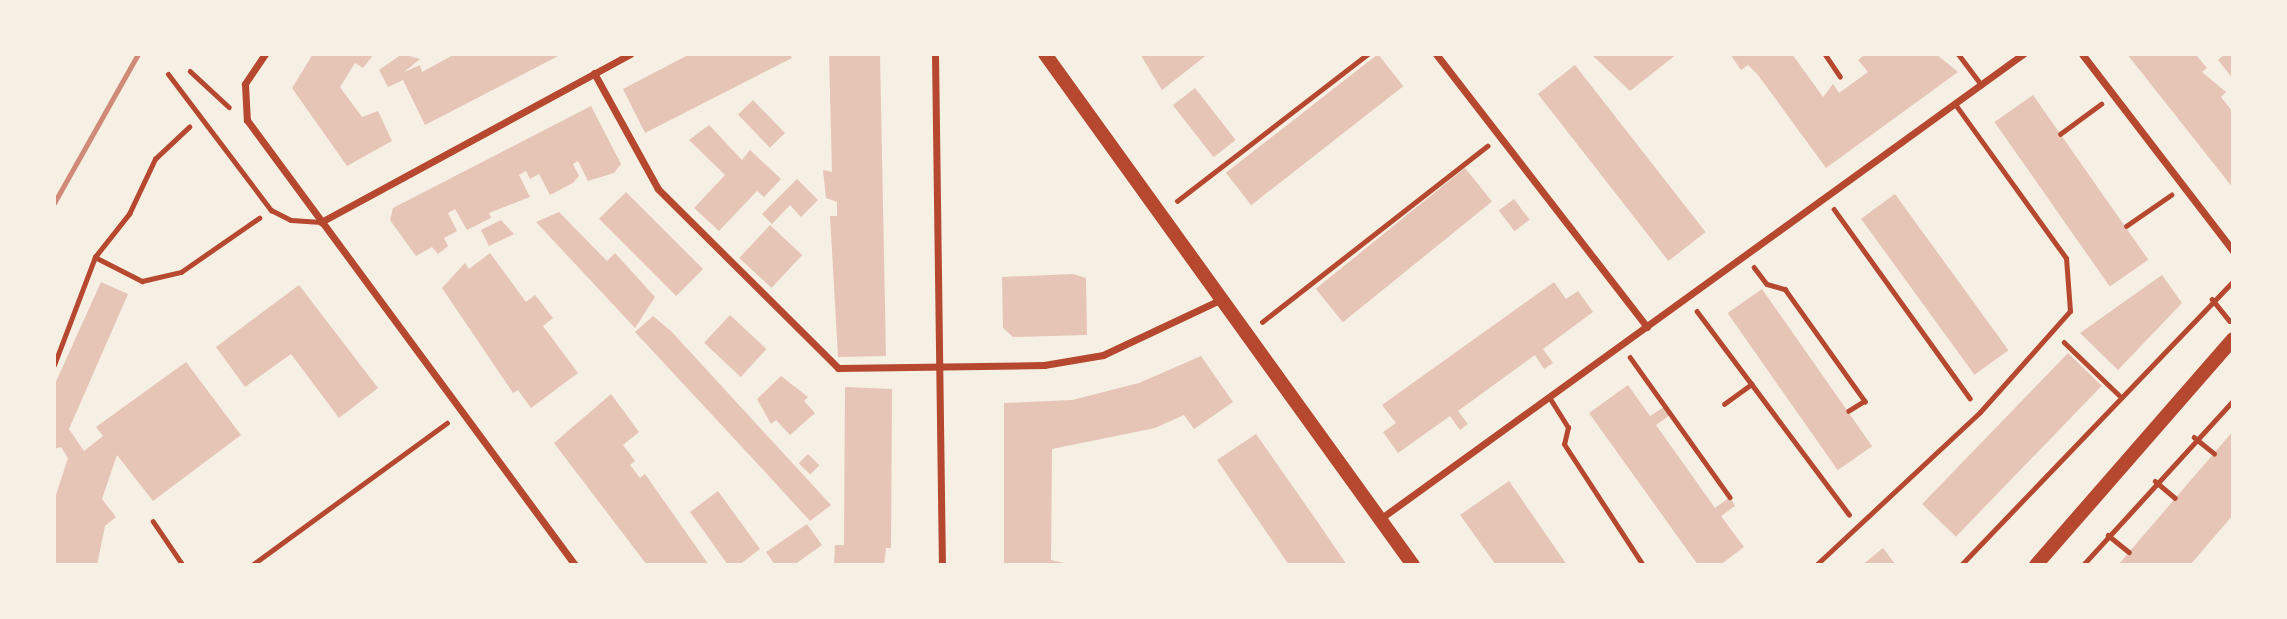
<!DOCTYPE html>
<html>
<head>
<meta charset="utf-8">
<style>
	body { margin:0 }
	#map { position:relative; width:2287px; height:619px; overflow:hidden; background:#f6efe4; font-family:"DM Sans",sans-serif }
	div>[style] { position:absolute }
	.building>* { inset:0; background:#e6c5b7; transform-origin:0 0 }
	.path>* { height:4.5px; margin:-2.25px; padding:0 2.25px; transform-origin:2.25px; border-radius:2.25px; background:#b5482f }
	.service>* { height:5px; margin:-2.5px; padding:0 2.5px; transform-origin:2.5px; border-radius:2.5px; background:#b5482f }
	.minor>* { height:7px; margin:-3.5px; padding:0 3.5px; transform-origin:3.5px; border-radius:3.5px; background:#b5482f }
	.secondary>* { height:14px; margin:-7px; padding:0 7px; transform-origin:7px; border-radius:7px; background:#b5482f }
	.rail>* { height:5px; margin:-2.5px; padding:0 2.5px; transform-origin:2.5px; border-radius:2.5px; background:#cf8b77 }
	span { translate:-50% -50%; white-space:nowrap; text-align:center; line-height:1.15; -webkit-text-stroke:5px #f6efe4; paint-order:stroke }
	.frame { position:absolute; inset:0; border:56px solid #f6efe4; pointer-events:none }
</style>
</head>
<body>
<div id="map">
	<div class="building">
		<i style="clip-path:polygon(313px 54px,374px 54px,363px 68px,355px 63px,340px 87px,362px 117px,378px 111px,392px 141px,347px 166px,292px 88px)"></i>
		<i style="clip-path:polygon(402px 54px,420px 59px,404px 72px,420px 65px,422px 72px,455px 54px,562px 54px,425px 125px,403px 80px,388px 87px,379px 70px)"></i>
		<i style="clip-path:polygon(690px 54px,790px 54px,792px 58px,645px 133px,623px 89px)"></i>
		<i style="clip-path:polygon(829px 54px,880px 54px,886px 356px,838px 357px,830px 216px,837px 216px,837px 202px,826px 198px,823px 170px,832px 172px)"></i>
		<i style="clip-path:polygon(1140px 54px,1208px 54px,1162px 90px)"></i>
		<i style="left:1378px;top:54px;width:41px;height:193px;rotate:52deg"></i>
		<i style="clip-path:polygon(1591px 54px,1677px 54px,1630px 91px)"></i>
		<i style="clip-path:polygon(1730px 54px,1792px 54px,1823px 97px,1833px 84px,1839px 93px,1868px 72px,1858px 60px,1866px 54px,1936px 54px,1958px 72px,1826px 168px,1758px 75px,1748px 65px,1741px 70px)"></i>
		<i style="clip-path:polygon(2127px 54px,2196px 55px,2207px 68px,2202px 72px,2226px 92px,2221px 97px,2233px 112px,2233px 188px)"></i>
		<i style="clip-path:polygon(2225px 54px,2233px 54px,2233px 79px,2218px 60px)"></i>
		<i style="left:1575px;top:65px;width:212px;height:47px;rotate:52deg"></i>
		<i style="left:1195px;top:88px;width:66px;height:28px;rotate:52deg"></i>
		<i style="left:2033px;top:95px;width:201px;height:47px;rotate:55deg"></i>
		<i style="left:753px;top:100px;width:46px;height:21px;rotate:46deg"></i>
		<i style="clip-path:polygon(591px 106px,621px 164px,614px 173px,588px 181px,578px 161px,573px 164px,579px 176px,573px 183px,550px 195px,539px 174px,530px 179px,526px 171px,519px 175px,530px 197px,489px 213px,491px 218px,467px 230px,455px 209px,448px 213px,457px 231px,444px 238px,448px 246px,438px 254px,432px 247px,416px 256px,390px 220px,393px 208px)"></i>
		<i style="clip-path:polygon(709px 125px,742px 160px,750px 150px,781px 179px,764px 197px,757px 191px,719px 231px,694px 208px,725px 175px,689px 140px)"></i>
		<i style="left:1465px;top:168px;width:43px;height:192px;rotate:51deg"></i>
		<i style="clip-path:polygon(797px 179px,818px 200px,801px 217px,790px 205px,772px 224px,762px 214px)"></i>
		<i style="left:626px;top:192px;width:109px;height:38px;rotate:45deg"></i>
		<i style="left:1895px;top:194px;width:193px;height:42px;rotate:54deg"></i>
		<i style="left:1514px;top:199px;width:26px;height:19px;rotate:53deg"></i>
		<i style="clip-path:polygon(559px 212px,607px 261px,615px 253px,655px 297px,635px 328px,536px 222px)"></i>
		<i style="clip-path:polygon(501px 220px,514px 234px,489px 246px,481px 230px)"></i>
		<i style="left:770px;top:225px;width:44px;height:45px;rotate:43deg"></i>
		<i style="clip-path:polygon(490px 253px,526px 302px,535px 295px,553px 318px,543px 326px,578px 373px,531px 408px,518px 390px,513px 393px,442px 288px,465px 263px,469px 269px)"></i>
		<i style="clip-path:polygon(1073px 274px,1086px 278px,1087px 335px,1013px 337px,1003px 328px,1002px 277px)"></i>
		<i style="clip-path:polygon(2162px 275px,2182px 303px,2118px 370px,2080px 333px)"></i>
		<i style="clip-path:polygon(101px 282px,128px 294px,69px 429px,84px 451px,103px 436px,96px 427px,186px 362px,241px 435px,153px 501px,117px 455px,102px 499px,116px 517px,105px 526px,97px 565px,54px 565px,54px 501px,68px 458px,61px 447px,54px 449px,54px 386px)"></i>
		<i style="clip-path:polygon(1554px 282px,1566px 299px,1578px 291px,1593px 312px,1543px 349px,1553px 363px,1544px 369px,1535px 355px,1458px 411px,1468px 424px,1460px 430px,1450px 416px,1398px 453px,1383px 432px,1396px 423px,1382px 405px)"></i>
		<i style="clip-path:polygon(299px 285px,378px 388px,339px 418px,291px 354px,245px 387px,216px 347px)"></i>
		<i style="left:1762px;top:289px;width:192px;height:42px;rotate:55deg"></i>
		<i style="left:730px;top:315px;width:50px;height:38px;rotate:43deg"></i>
		<i style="clip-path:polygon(653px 316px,671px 331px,831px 505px,810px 521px,767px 474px,635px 332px)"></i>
		<i style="left:2068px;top:353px;width:47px;height:210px;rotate:44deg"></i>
		<i style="clip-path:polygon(1201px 356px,1233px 402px,1194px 429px,1184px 415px,1155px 428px,1052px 449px,1051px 560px,1073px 565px,1004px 565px,1004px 403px,1072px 400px,1139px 383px)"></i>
		<i style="clip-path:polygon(781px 376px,808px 397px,804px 401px,815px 413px,790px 435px,776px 420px,771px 424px,757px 399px)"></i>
		<i style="clip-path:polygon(1628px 385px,1650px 416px,1664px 407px,1670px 415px,1656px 425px,1715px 508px,1730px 497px,1735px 506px,1721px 516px,1744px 547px,1720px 565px,1698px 565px,1589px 413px)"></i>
		<i style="clip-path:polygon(845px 387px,892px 389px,891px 548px,886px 548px,884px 565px,834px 565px,835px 545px,844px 545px)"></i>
		<i style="clip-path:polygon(611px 394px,639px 432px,623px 445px,635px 461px,630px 465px,640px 478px,645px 474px,709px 565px,647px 565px,554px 443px)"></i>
		<i style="clip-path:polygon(2233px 431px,2233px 515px,2190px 565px,2118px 565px)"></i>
		<i style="clip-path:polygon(1256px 434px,1319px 524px,1347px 565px,1289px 565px,1217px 460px)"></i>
		<i style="left:808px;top:454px;width:16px;height:13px;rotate:45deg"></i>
		<i style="clip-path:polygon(1509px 481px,1567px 565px,1496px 565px,1460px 515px)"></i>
		<i style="clip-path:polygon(718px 491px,760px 549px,739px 565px,728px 565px,690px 512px)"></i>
		<i style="clip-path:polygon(807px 524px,822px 545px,794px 565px,775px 565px,766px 552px)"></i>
		<i style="clip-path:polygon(1883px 548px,1896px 565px,1862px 565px)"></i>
	</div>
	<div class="path">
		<i style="left:1825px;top:54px;width:27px;rotate:56deg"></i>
		<i style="left:190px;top:71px;width:53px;rotate:42.7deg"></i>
		<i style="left:2060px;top:134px;width:51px;rotate:-36.2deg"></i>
		<i style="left:1177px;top:201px;width:241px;rotate:-37.6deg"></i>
		<i style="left:1834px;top:209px;width:233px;rotate:54.3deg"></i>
		<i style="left:2126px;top:226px;width:55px;rotate:-34.6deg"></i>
		<i style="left:95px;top:257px;width:55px;rotate:-51.7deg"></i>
		<i style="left:129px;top:214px;width:61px;rotate:-64.7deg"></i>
		<i style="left:155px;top:159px;width:47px;rotate:-43.3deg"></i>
		<i style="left:1754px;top:267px;width:21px;rotate:53deg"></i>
		<i style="left:1767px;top:284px;width:19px;rotate:16deg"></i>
		<i style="left:1785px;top:289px;width:138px;rotate:54.5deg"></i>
		<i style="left:1865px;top:401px;width:19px;rotate:148deg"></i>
		<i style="left:2212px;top:299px;width:28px;rotate:51deg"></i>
		<i style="left:1697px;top:311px;width:254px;rotate:53.2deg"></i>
		<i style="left:1262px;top:322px;width:286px;rotate:-38deg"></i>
		<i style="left:2064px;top:342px;width:76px;rotate:43.9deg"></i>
		<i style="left:1630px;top:357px;width:172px;rotate:54.5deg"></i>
		<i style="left:54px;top:365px;width:116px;rotate:-69.2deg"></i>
		<i style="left:95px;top:257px;width:53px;rotate:27.1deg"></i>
		<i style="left:142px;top:281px;width:40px;rotate:-13deg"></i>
		<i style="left:181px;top:272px;width:95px;rotate:-34.7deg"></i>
		<i style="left:1724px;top:404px;width:34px;rotate:-36deg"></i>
		<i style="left:2194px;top:437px;width:26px;rotate:39deg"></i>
		<i style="left:2155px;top:481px;width:26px;rotate:40deg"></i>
		<i style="left:153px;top:521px;width:53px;rotate:55.7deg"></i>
		<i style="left:2108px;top:535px;width:27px;rotate:39deg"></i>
		<i style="left:252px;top:565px;width:241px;rotate:-36.1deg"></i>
		<i style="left:1961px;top:565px;width:393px;rotate:-46.2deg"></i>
		<i style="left:2083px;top:565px;width:222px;rotate:-47.6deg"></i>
	</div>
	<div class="service">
		<i style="left:1958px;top:54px;width:39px;rotate:53deg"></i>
		<i style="left:168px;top:74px;width:171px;rotate:52.9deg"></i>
		<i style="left:271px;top:210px;width:22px;rotate:27deg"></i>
		<i style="left:291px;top:220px;width:30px;rotate:4deg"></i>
		<i style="left:1549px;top:397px;width:36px;rotate:58deg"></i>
		<i style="left:1568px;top:427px;width:17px;rotate:103deg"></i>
		<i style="left:1564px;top:444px;width:145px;rotate:56.9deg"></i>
		<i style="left:1816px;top:565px;width:224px;rotate:-43deg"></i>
		<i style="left:1980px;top:412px;width:135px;rotate:-48.3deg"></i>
		<i style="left:2070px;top:311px;width:53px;rotate:-94.3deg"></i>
		<i style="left:2066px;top:258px;width:190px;rotate:-125.8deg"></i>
	</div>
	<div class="minor">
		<i style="left:265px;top:54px;width:36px;rotate:124deg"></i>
		<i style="left:245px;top:84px;width:36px;rotate:87deg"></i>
		<i style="left:247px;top:120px;width:553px;rotate:53.61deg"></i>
		<i style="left:935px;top:54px;width:511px;rotate:89.22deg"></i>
		<i style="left:1436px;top:54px;width:345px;rotate:52.3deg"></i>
		<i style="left:2082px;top:54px;width:248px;rotate:52.5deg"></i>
		<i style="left:594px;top:73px;width:132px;rotate:61.1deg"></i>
		<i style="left:658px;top:189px;width:254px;rotate:44.8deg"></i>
		<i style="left:838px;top:368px;width:206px;rotate:-0.8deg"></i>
		<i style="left:1044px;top:365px;width:60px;rotate:-9.6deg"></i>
		<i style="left:1103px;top:355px;width:127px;rotate:-25.2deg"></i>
		<i style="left:321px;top:222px;width:352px;rotate:-28.5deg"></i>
		<i style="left:1380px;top:519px;width:794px;rotate:-35.87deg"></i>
	</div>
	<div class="secondary">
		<i style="left:1045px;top:54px;width:630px;rotate:54.24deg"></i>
		<i style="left:2036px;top:565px;width:300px;rotate:-48.9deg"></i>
	</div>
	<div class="rail">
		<i style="left:54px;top:203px;width:171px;rotate:-60.6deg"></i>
	</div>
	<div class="frame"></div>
</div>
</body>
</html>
